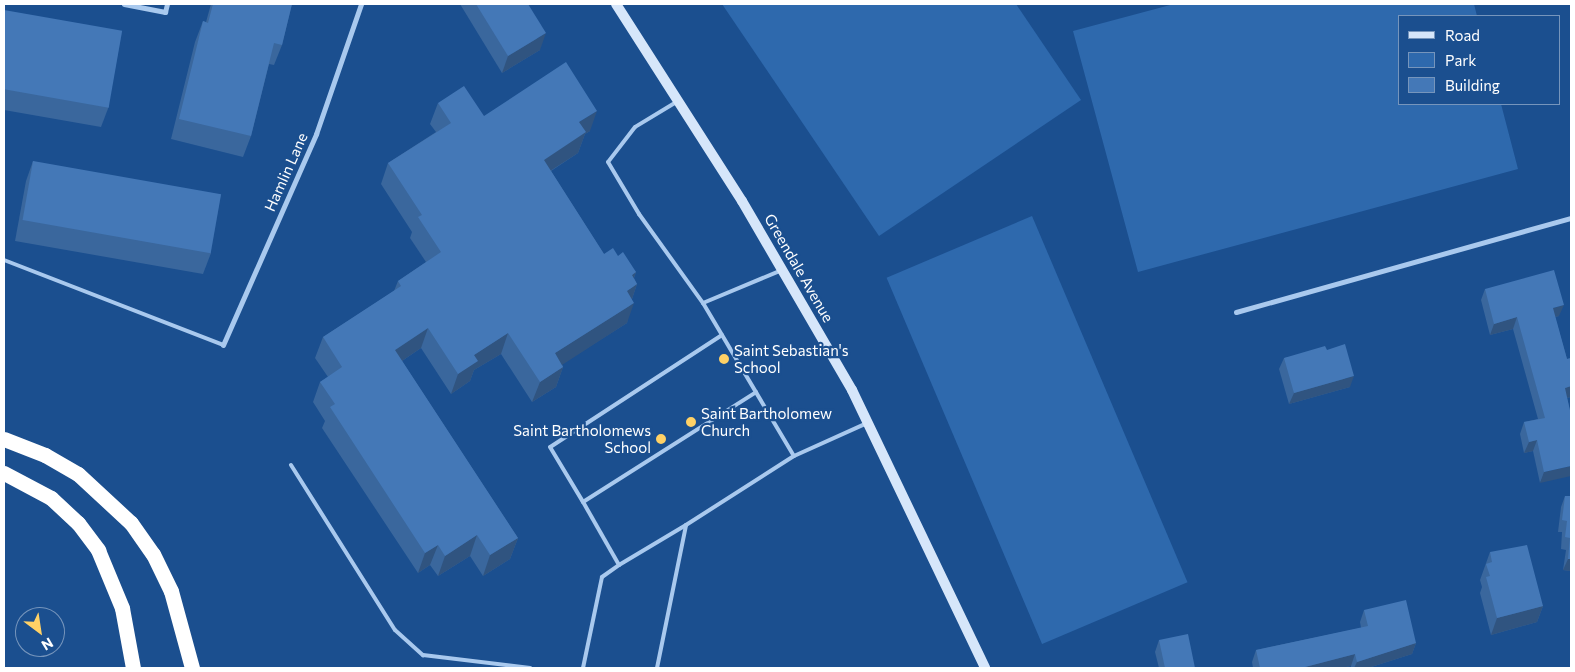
<!DOCTYPE html>
<html>
<head>
<meta charset="utf-8">
<style>
	body { margin:0 }
	#map { position:relative; width:1575px; height:672px; overflow:hidden; background:#1b4f8f; font-family:Commissioner,sans-serif }
	div>[style] { position:absolute }
	.green>* { inset:0; background:#2e69ad; transform-origin:0 0 }
	.lane>* { height:4px; margin:-2px; padding:0 2px; transform-origin:2px; border-radius:2px; background:#a9c9ee }
	.street>* { height:5px; margin:-2.5px; padding:0 2.5px; transform-origin:2.5px; border-radius:2.5px; background:#a9c9ee }
	.secondary>* { height:10px; margin:-5px; padding:0 5px; transform-origin:5px; border-radius:5px; background:#d6e6fa }
	.highway>* { height:15px; margin:-7.5px; padding:0 7.5px; transform-origin:7.5px; border-radius:7.5px; background:#fff }
	.wall>* { inset:0; background:#3a679d }
	.shaded-wall>* { inset:0; background:#305480 }
	.building>* { inset:0; background:#4478b7; transform-origin:0 0 }
	.dots>* { width:14px; height:14px; translate:-50% -50%; box-sizing:border-box; border:2px solid #1b4f8f; border-radius:50% }
	span { translate:-50% -50%; white-space:nowrap; text-align:center; line-height:1.15; -webkit-text-stroke:4.5px #1b4f8f; paint-order:stroke }
	.street-label { font-size:15px; color:#fff }
	.poi-label { font-size:15px; color:#fff }
	.left { translate:0 -50%; text-align:left }
	.right { translate:-100% -50%; text-align:right }
	.frame { position:absolute; inset:0; border:5px solid #fff; pointer-events:none }
	.legend { position:absolute; left:1398px; top:15px; width:162px; height:90px; box-sizing:border-box; background:#1b4f8f; border:1px solid #7695bc; margin:0; padding:6px 9px; list-style:none; font-size:15px; color:#fff }
	.legend li { display:flex; align-items:center; gap:10px; height:25px }
	.legend b { width:25px; border:1px solid #7695bc }
	.north { position:absolute; left:15px; top:607px; width:50px; height:50px; box-sizing:border-box; background:#1b4f8f; border:1px solid #7695bc; border-radius:50%; rotate:149deg; font-size:14px; font-weight:700; line-height:20px; text-align:center; color:#fff }
	.north::after { content:''; display:block; margin:auto; width:18px; height:22px; background:#ffd166; clip-path:polygon(50% 0,100% 100%,50% 72%,0 100%) }
</style>
</head>
<body>
<div id="map">
	<div class="green">
		<i style="clip-path:polygon(722px 4px,1016px 4px,1081px 100px,879px 236px)"></i>
		<i style="clip-path:polygon(1174px 4px,1474px 4px,1477px 16px,1399px 16px,1399px 104px,1501px 104px,1518px 169px,1138px 272px,1073px 31px)"></i>
		<i style="left:1032px;top:216px;width:398px;height:158px;rotate:67deg"></i>
	</div>
	<div class="lane">
		<i style="left:678px;top:101px;width:50px;rotate:148.8deg"></i>
		<i style="left:635px;top:127px;width:44px;rotate:127.6deg"></i>
		<i style="left:608px;top:162px;width:61px;rotate:59.2deg"></i>
		<i style="left:639px;top:214px;width:110px;rotate:54.3deg"></i>
		<i style="left:703px;top:303px;width:178px;rotate:59.3deg"></i>
		<i style="left:4px;top:260px;width:235px;rotate:21.2deg"></i>
		<i style="left:703px;top:303px;width:86px;rotate:-22.7deg"></i>
		<i style="left:722px;top:335px;width:205px;rotate:146.9deg"></i>
		<i style="left:550px;top:447px;width:64px;rotate:59deg"></i>
		<i style="left:583px;top:502px;width:205px;rotate:-32.4deg"></i>
		<i style="left:291px;top:465px;width:195px;rotate:57.8deg"></i>
		<i style="left:395px;top:630px;width:38px;rotate:42deg"></i>
		<i style="left:423px;top:655px;width:108px;rotate:6.9deg"></i>
		<i style="left:619px;top:565px;width:78px;rotate:-30.8deg"></i>
		<i style="left:583px;top:668px;width:93px;rotate:-78.2deg"></i>
		<i style="left:602px;top:577px;width:21px;rotate:-35deg"></i>
		<i style="left:619px;top:565px;width:73px;rotate:-119.7deg"></i>
		<i style="left:657px;top:668px;width:146px;rotate:-78.5deg"></i>
		<i style="left:686px;top:525px;width:128px;rotate:-32.6deg"></i>
		<i style="left:794px;top:456px;width:80px;rotate:-24.3deg"></i>
	</div>
	<div class="street">
		<i style="left:124px;top:4px;width:42px;rotate:11deg"></i>
		<i style="left:165px;top:12px;width:8px;rotate:-76deg"></i>
		<i style="left:1236px;top:312px;width:348px;rotate:-15.7deg"></i>
		<i style="left:223px;top:345px;width:231px;rotate:-66.2deg"></i>
		<i style="left:316px;top:134px;width:138px;rotate:-70.9deg"></i>
	</div>
	<div class="secondary">
		<i style="left:616px;top:4px;width:234px;rotate:57.4deg"></i>
		<i style="left:742px;top:201px;width:219px;rotate:59.8deg"></i>
		<i style="left:852px;top:390px;width:308px;rotate:64.4deg"></i>
	</div>
	<div class="highway">
		<i style="left:4px;top:439px;width:44px;rotate:21.3deg"></i>
		<i style="left:45px;top:455px;width:38px;rotate:30deg"></i>
		<i style="left:78px;top:474px;width:72px;rotate:42.8deg"></i>
		<i style="left:131px;top:523px;width:38px;rotate:55deg"></i>
		<i style="left:153px;top:554px;width:41px;rotate:64.1deg"></i>
		<i style="left:171px;top:591px;width:80px;rotate:74.7deg"></i>
		<i style="left:4px;top:473px;width:53px;rotate:28deg"></i>
		<i style="left:51px;top:498px;width:37px;rotate:43deg"></i>
		<i style="left:78px;top:523px;width:34px;rotate:53deg"></i>
		<i style="left:98px;top:550px;width:63px;rotate:67.5deg"></i>
		<i style="left:122px;top:608px;width:61px;rotate:79.6deg"></i>
	</div>
	<div class="wall">
		<i style="clip-path:polygon(211px 4px,292px 4px,282px 45px,274px 65px,269px 64px,251px 136px,243px 157px,171px 139px,195px 42px,203px 21px,206px 22px)"></i>
		<i style="clip-path:polygon(460px 4px,528px 4px,540px 50px,502px 73px)"></i>
		<i style="clip-path:polygon(4px 10px,109px 106px,101px 127px,4px 110px)"></i>
		<i style="clip-path:polygon(438px 103px,484px 116px,590px 131px,585px 134px,578px 153px,551px 171px,604px 254px,618px 256px,636px 272px,634px 278px,637px 284px,632px 299px,627px 323px,562px 364px,563px 367px,556px 387px,532px 402px,501px 354px,474px 370px,470px 381px,451px 394px,421px 348px,402px 361px,518px 538px,510px 559px,483px 576px,470px 556px,438px 576px,430px 565px,418px 573px,322px 428px,325px 421px,313px 402px,320px 382px,328px 377px,315px 358px,323px 337px,394px 291px,398px 281px,426px 262px,410px 238px,412px 232px,381px 184px,388px 163px,436px 132px,430px 124px)"></i>
		<i style="clip-path:polygon(33px 161px,211px 253px,203px 274px,15px 241px,26px 181px)"></i>
		<i style="clip-path:polygon(1485px 289px,1559px 316px,1555px 317px,1567px 359px,1571px 358px,1571px 397px,1567px 398px,1571px 415px,1540px 483px,1533px 451px,1524px 453px,1520px 434px,1524px 422px,1538px 419px,1513px 329px,1490px 335px,1481px 300px)"></i>
		<i style="clip-path:polygon(1327px 350px,1350px 387px,1289px 404px,1279px 369px,1284px 358px)"></i>
		<i style="clip-path:polygon(1565px 496px,1571px 496px,1571px 571px,1563px 570px,1566px 550px,1561px 549px,1562px 532px,1558px 532px,1561px 507px)"></i>
		<i style="clip-path:polygon(1490px 552px,1543px 606px,1537px 622px,1491px 635px,1480px 593px,1482px 587px,1480px 580px)"></i>
		<i style="clip-path:polygon(1364px 610px,1416px 643px,1412px 654px,1368px 668px,1351px 668px,1351px 666px,1341px 668px,1253px 668px,1252px 662px,1256px 650px,1361px 628px,1360px 622px)"></i>
		<i style="clip-path:polygon(1159px 640px,1195px 668px,1159px 668px,1155px 652px)"></i>
	</div>
	<div class="shaded-wall">
		<i style="clip-path:polygon(546px 33px,540px 50px,502px 73px,508px 56px)"></i>
		<i style="clip-path:polygon(597px 111px,590px 131px,585px 134px,578px 153px,536px 180px,544px 160px,579px 122px)"></i>
		<i style="clip-path:polygon(636px 272px,630px 289px,637px 284px,630px 305px,619px 311px,632px 275px)"></i>
		<i style="clip-path:polygon(634px 303px,627px 323px,548px 374px,555px 353px)"></i>
		<i style="clip-path:polygon(1564px 305px,1559px 316px,1548px 319px,1553px 308px)"></i>
		<i style="clip-path:polygon(1517px 317px,1513px 329px,1490px 335px,1494px 324px)"></i>
		<i style="clip-path:polygon(428px 328px,421px 348px,387px 371px,395px 350px)"></i>
		<i style="clip-path:polygon(508px 333px,501px 354px,474px 370px,470px 381px,451px 394px,458px 374px,474px 355px)"></i>
		<i style="clip-path:polygon(563px 367px,556px 387px,532px 402px,540px 382px)"></i>
		<i style="clip-path:polygon(1354px 376px,1350px 387px,1289px 404px,1294px 393px)"></i>
		<i style="clip-path:polygon(1571px 386px,1571px 397px,1561px 399px,1565px 388px)"></i>
		<i style="clip-path:polygon(1537px 440px,1533px 451px,1524px 453px,1529px 442px)"></i>
		<i style="clip-path:polygon(1571px 466px,1571px 476px,1540px 483px,1544px 472px)"></i>
		<i style="clip-path:polygon(477px 535px,470px 556px,438px 576px,445px 556px)"></i>
		<i style="clip-path:polygon(518px 538px,510px 559px,483px 576px,490px 555px)"></i>
		<i style="clip-path:polygon(438px 545px,430px 565px,418px 573px,425px 553px)"></i>
		<i style="clip-path:polygon(1568px 559px,1571px 559px,1571px 571px,1563px 570px)"></i>
		<i style="clip-path:polygon(1543px 606px,1537px 622px,1491px 635px,1497px 618px)"></i>
		<i style="clip-path:polygon(1416px 643px,1412px 654px,1368px 668px,1354px 668px,1357px 662px)"></i>
		<i style="clip-path:polygon(1355px 654px,1351px 666px,1341px 668px,1304px 668px,1305px 667px)"></i>
	</div>
	<div class="building">
		<i style="clip-path:polygon(213px 4px,292px 4px,282px 45px,274px 43px,251px 136px,179px 119px,203px 21px,208px 23px)"></i>
		<i style="clip-path:polygon(476px 4px,528px 4px,546px 33px,508px 56px)"></i>
		<i style="left:4px;top:10px;width:120px;height:78px;rotate:10deg"></i>
		<i style="clip-path:polygon(566px 62px,597px 111px,579px 122px,586px 132px,544px 160px,604px 254px,613px 248px,618px 256px,623px 252px,636px 272px,632px 275px,637px 284px,627px 291px,634px 303px,555px 353px,563px 367px,540px 382px,508px 333px,474px 355px,478px 361px,458px 374px,428px 328px,395px 350px,518px 538px,490px 555px,477px 535px,445px 556px,438px 545px,425px 553px,330px 407px,335px 404px,320px 382px,342px 367px,323px 337px,401px 286px,398px 281px,441px 252px,418px 217px,422px 215px,388px 163px,451px 123px,438px 103px,464px 86px,484px 116px)"></i>
		<i style="left:33px;top:161px;width:191px;height:60px;rotate:10deg"></i>
		<i style="clip-path:polygon(1554px 270px,1564px 305px,1553px 308px,1567px 359px,1571px 358px,1571px 386px,1565px 388px,1571px 415px,1571px 466px,1544px 472px,1537px 440px,1529px 442px,1524px 422px,1545px 418px,1517px 317px,1494px 324px,1485px 289px)"></i>
		<i style="clip-path:polygon(1345px 344px,1354px 376px,1294px 393px,1284px 358px,1325px 346px,1327px 350px)"></i>
		<i style="clip-path:polygon(1565px 496px,1571px 496px,1571px 559px,1568px 559px,1570px 538px,1565px 537px,1567px 521px,1562px 520px)"></i>
		<i style="clip-path:polygon(1527px 545px,1543px 606px,1497px 618px,1486px 577px,1490px 576px,1486px 564px,1492px 562px,1490px 552px)"></i>
		<i style="clip-path:polygon(1406px 600px,1416px 643px,1357px 662px,1355px 654px,1305px 667px,1305px 668px,1260px 668px,1256px 650px,1368px 626px,1364px 610px)"></i>
		<i style="clip-path:polygon(1188px 634px,1195px 668px,1165px 668px,1159px 640px)"></i>
	</div>
	<div class="dots">
		<i style="left:724px;top:359px;background:#ffd166"></i>
		<i style="left:691px;top:422px;background:#ffd166"></i>
		<i style="left:661px;top:439px;background:#ffd166"></i>
	</div>
	<div class="street-label">
		<span style="left:286px;top:172px;rotate:-66deg">Hamlin Lane</span>
		<span style="left:799px;top:268px;rotate:60deg">Greendale Avenue</span>
	</div>
	<div class="poi-label">
		<span class="left" style="left:734px;top:359px">Saint Sebastian's<br>School</span>
		<span class="left" style="left:701px;top:422px">Saint Bartholomew<br>Church</span>
		<span class="right" style="left:651px;top:439px">Saint Bartholomews<br>School</span>
	</div>
	<div class="frame"></div>
	<ul class="legend">
	<li><b style="height:6px;background:#d6e6fa"></b>Road</li>
	<li><b style="height:14px;background:#2e69ad"></b>Park</li>
	<li><b style="height:14px;background:#4478b7"></b>Building</li>
	</ul>
	<div class="north">N</div>
</div>
</body>
</html>
